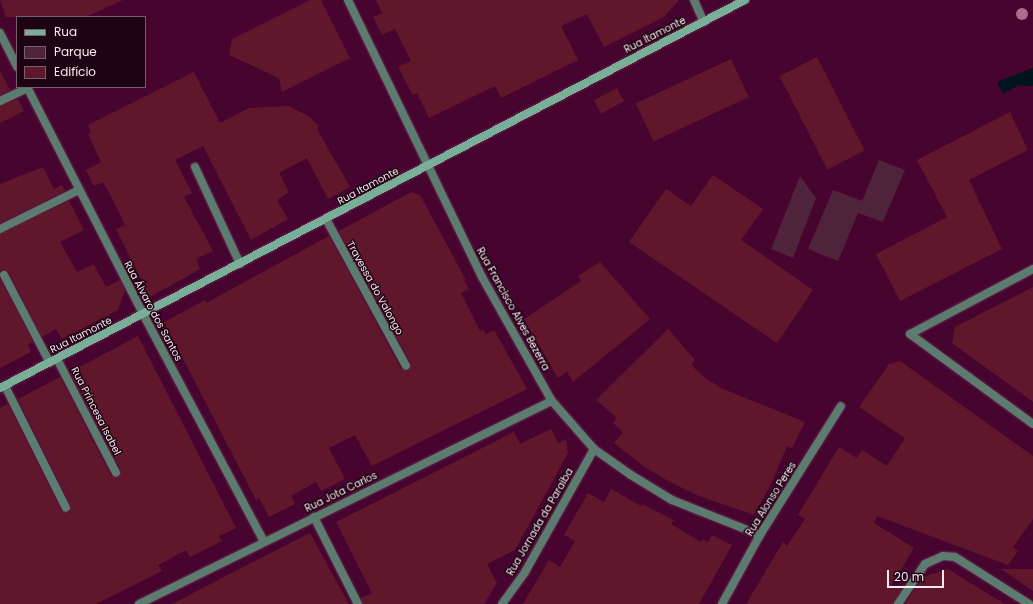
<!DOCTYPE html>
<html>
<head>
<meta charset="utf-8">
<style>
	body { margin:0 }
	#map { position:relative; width:1033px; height:604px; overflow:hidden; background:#47042f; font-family:Poppins,sans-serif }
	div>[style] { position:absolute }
	.green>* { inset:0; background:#4f243b }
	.water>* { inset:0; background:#00141e }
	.building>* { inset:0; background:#60172c; transform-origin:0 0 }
	.roads { filter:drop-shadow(0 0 1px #64294e) drop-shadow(0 0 1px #64294e) }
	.lane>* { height:8px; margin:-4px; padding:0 4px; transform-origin:4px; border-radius:4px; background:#5c7c6f }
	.street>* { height:8px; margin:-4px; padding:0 4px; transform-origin:4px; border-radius:4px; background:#5c7c6f }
	.secondary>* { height:8px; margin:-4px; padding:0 4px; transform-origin:4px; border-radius:4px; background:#79ae98 }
	.trees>* { width:12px; height:12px; margin:-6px; border-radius:50%; background:#aa6c8f }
	span { translate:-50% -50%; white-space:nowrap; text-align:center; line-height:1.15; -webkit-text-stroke:3px #1e0413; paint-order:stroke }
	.street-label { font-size:10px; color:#fae9f1 }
	.legend { position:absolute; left:16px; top:16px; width:130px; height:72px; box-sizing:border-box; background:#1e0413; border:1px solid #76606c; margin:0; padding:5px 7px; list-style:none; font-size:12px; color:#fae9f1 }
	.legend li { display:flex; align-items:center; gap:8px; height:20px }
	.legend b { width:20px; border:1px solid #76606c }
	.scale { position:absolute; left:887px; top:570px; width:57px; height:18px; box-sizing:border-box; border:2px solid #fae9f1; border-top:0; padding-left:5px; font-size:12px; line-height:14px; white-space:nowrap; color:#fae9f1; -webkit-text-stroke:3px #1e0413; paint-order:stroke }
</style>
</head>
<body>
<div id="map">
	<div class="green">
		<i style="clip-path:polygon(879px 160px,905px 170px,883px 222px,858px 213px,838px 261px,808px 249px,833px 190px,862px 201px)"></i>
		<i style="clip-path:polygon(800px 176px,816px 198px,793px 258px,771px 249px)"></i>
	</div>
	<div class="water">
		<i style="clip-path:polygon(1033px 68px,1033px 86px,1019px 85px,1003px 94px,997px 82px)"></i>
	</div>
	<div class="building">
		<i style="clip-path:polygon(0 0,123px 0,86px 17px,6px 17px)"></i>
		<i style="clip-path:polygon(310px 0,321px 0,350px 58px,282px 92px,279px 78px,229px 55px,232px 39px)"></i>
		<i style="clip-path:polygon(376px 0,679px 0,664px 17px,604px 47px,587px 14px,561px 26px,578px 60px,501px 98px,495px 86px,429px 118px,417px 93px,413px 95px,398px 67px,411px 61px,395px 29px,382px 35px,373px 17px,382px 13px)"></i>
		<i style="left:817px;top:57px;width:105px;height:42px;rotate:63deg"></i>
		<i style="left:731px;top:59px;width:42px;height:105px;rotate:65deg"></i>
		<i style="clip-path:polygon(0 71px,10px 90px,0 95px)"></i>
		<i style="clip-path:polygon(194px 72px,220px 123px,249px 108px,289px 106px,310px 117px,319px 126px,317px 129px,350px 187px,328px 199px,307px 158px,279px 173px,289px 192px,277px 200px,288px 219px,251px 240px,203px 146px,175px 160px,192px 193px,184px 197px,213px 251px,196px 259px,200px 269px,150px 297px,116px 229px,125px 225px,109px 192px,103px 182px,94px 186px,86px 170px,101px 162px,88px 134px,91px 133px,88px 125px)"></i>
		<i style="left:617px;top:88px;width:15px;height:26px;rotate:62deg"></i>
		<i style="clip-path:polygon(18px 99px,24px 111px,0 123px,0 106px)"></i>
		<i style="clip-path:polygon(1010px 112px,1028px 150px,969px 180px,1002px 249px,900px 301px,876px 254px,947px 217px,917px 160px)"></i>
		<i style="clip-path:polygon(43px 167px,54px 189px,62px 185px,65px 191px,0 223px,0 184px)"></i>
		<i style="clip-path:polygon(713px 175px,763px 209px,741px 240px,813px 290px,777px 343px,629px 242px,666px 189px,691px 206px)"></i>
		<i style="clip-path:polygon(411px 192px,420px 195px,466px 280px,464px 280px,469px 289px,461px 293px,480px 331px,483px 329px,486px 334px,494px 330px,527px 389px,372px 466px,355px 435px,329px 448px,345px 479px,321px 491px,316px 482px,291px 496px,295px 504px,269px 517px,259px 498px,256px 500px,164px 322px,205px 300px,206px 303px,329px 236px,401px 369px,408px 371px,411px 363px,339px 231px)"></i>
		<i style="clip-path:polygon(69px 201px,84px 230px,60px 242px,77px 272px,94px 264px,106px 287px,120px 280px,125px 290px,118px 310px,62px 339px,56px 329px,42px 337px,9px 272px,5px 270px,0 271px,0 234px)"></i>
		<i style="clip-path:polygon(600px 262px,650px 319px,573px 382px,567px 372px,558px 378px,524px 319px,581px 281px,578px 276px)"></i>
		<i style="clip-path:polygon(0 279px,33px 342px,28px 344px,31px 352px,0 368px)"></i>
		<i style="clip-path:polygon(1033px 287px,1033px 402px,952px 343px,955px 327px)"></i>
		<i style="clip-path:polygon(668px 329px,695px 360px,691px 365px,704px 377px,721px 388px,805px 422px,792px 448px,787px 446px,772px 482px,754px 515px,699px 496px,670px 482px,646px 468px,614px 443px,623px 432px,613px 423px,617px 418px,596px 400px)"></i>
		<i style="clip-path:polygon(138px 336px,236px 528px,219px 536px,222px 541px,190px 557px,186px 550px,158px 565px,162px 571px,96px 604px,0 604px,0 408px,8px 404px,61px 510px,69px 513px,71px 506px,18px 399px,60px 377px,111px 476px,118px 478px,121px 470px,70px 372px)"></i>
		<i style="clip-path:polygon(900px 361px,1033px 456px,1033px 519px,1013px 547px,1018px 551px,1008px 565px,877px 516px,874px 523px,914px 548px,889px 589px,905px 584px,893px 604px,746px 604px,783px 542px,787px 546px,805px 519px,798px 515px,839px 447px,857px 458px,862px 450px,887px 466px,905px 438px,859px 407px,889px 364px)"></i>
		<i style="clip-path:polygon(551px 429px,558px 443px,566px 439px,568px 453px,515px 550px,487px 564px,497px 583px,484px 604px,363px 604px,361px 598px,372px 593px,336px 522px,514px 432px,520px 444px)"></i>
		<i style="clip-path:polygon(611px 489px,641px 506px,642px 504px,674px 520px,671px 524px,701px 542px,703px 539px,708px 542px,712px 535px,732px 545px,699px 604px,523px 604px,549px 560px,560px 567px,575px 541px,564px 535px,588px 493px,604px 502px)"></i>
		<i style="clip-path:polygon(310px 533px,349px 604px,172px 604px,243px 567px)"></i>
		<i style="clip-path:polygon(948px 569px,972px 584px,1005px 604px,905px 604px,923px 577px)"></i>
		<i style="clip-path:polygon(1001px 569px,1033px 569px,1033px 591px)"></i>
	</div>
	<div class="roads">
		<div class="lane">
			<i style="left:0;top:101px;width:31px;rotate:-25deg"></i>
			<i style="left:195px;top:167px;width:107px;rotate:65.1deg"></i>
			<i style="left:326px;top:219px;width:167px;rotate:61.4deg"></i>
			<i style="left:0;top:229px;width:88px;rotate:-26.3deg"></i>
			<i style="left:4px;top:275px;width:99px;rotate:62.4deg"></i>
			<i style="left:57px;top:359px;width:128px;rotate:62.6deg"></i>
			<i style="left:5px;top:386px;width:136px;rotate:63.4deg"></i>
			<i style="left:314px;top:517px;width:97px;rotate:63.2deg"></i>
		</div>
		<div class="street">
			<i style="left:348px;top:0;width:308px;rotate:64.2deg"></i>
			<i style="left:482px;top:277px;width:142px;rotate:60.6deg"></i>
			<i style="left:552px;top:401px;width:64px;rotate:48.8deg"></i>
			<i style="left:594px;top:449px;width:45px;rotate:35.1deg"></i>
			<i style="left:631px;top:475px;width:48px;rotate:31.4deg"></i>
			<i style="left:672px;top:500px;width:95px;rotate:21.7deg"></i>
			<i style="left:694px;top:0;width:24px;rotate:66deg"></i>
			<i style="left:0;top:33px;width:38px;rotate:63deg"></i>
			<i style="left:27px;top:87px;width:255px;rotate:62.9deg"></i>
			<i style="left:143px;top:314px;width:258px;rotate:62deg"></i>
			<i style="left:1033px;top:269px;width:139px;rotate:152.1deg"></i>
			<i style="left:910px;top:334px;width:152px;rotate:36.2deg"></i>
			<i style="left:139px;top:604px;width:460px;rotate:-26.2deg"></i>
			<i style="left:502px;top:604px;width:39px;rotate:-54deg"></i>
			<i style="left:525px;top:572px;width:141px;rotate:-60.7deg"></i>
			<i style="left:722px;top:604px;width:79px;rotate:-61.2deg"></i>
			<i style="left:760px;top:535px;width:152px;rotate:-57.9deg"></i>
			<i style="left:898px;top:604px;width:48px;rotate:-56deg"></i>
			<i style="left:925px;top:564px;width:20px;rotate:-24deg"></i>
			<i style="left:943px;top:556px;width:12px;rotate:5deg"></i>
			<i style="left:955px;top:557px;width:88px;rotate:32.4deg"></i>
		</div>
		<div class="secondary">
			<i style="left:0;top:388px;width:840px;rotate:-27.51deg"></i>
		</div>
	</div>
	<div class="trees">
		<i style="left:1022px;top:14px"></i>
	</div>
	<div class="street-label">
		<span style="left:655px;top:35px;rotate:-27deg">Rua Itamonte</span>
		<span style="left:368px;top:186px;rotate:-28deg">Rua Itamonte</span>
		<span style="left:375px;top:288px;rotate:61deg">Travessa do Valongo</span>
		<span style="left:513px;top:309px;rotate:61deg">Rua Francisco Alves Bezerra</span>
		<span style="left:153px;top:311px;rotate:62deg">Rua Álvaro dos Santos</span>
		<span style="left:81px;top:335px;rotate:-27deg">Rua Itamonte</span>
		<span style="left:96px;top:411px;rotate:63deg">Rua Princesa Isabel</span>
		<span style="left:341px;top:492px;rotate:-26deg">Rua Jota Carlos</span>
		<span style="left:771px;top:499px;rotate:-58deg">Rua Alonso Peres</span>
		<span style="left:540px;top:522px;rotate:-60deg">Rua Jornada da Paraiba</span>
	</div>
	<ul class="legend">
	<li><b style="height:5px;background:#79ae98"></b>Rua</li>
	<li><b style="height:11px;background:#4f243b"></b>Parque</li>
	<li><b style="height:11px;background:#60172c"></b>Edifício</li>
	</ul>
	<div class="scale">20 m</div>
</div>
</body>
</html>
